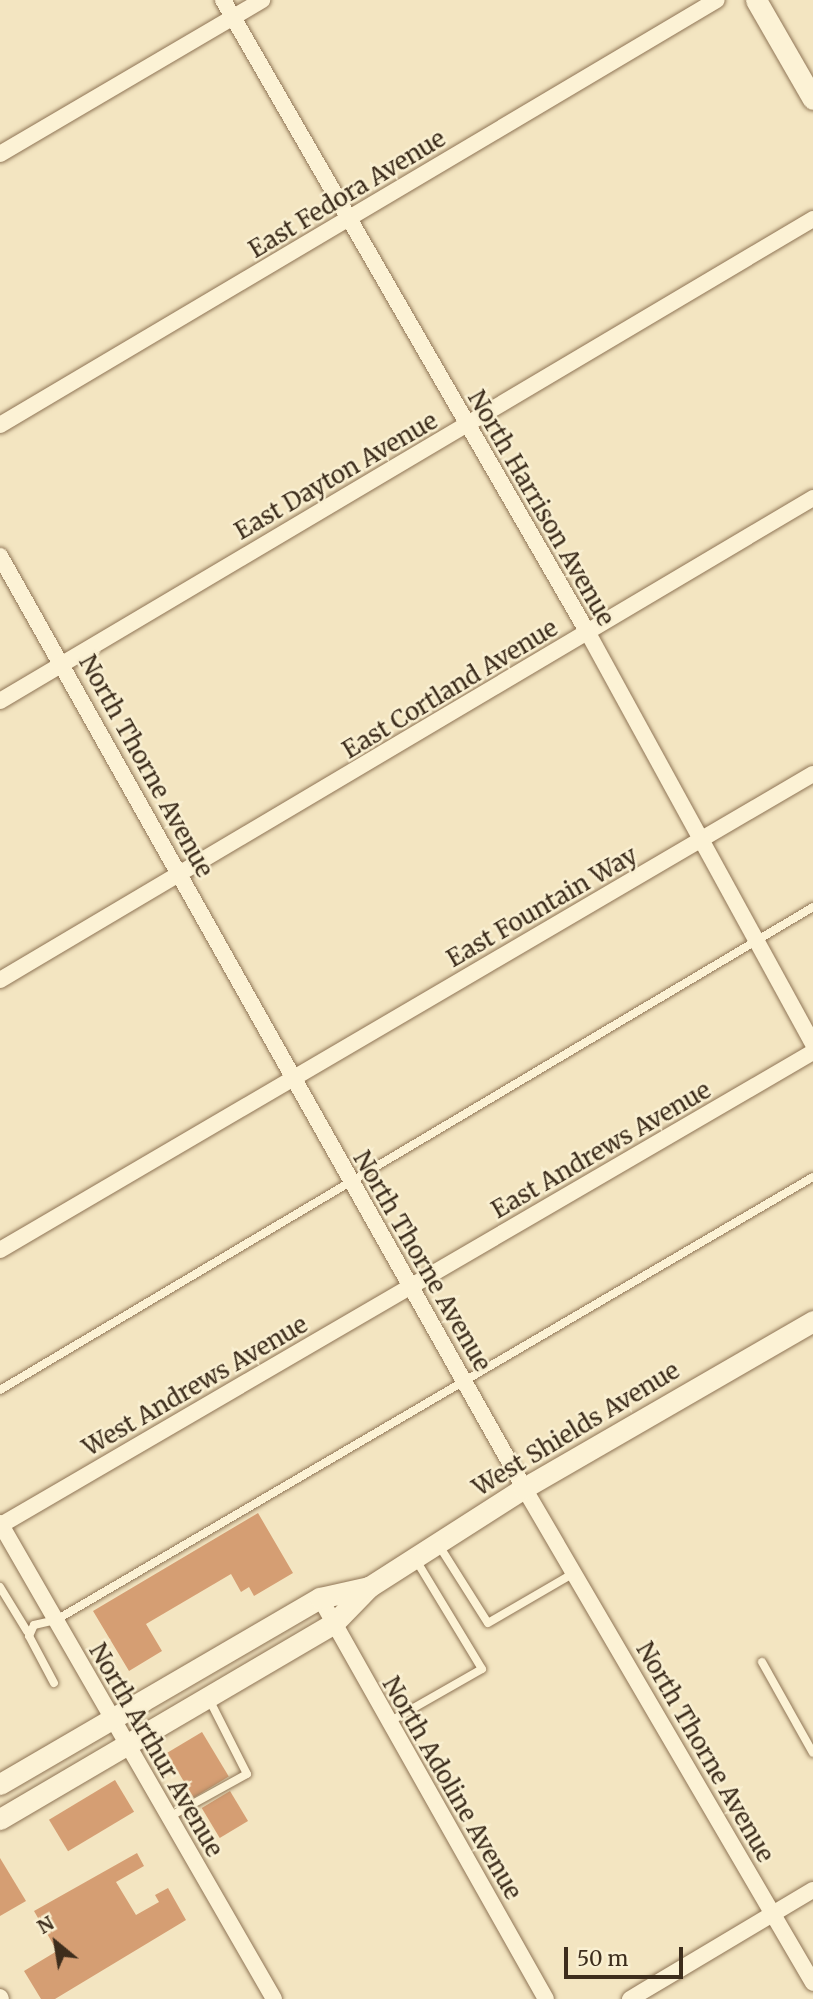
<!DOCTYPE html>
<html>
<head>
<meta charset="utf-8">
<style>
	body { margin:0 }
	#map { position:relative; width:813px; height:1999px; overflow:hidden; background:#f3e5c1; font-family:Merriweather,serif }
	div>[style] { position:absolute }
	.building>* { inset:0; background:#d59e73; transform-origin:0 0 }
	.roads { filter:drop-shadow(0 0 2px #8f7556) drop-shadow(0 0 2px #8f7556) }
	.lane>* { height:8px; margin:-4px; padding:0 4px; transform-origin:4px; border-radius:4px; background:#fcf2d5 }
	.street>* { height:16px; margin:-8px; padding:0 8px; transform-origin:8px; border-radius:8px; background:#fcf2d5 }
	.secondary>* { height:21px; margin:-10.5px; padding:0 10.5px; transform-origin:10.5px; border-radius:10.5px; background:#fcf2d5 }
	span { translate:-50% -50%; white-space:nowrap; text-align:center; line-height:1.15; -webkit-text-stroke:5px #f9efd1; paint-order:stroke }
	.street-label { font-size:24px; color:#3d2d1c }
	.north { position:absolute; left:21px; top:1908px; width:70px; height:70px; -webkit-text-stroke:5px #f9efd1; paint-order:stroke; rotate:330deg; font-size:19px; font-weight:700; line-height:28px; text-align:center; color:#3d2d1c }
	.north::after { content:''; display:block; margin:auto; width:24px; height:32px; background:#3d2d1c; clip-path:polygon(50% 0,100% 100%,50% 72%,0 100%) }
	.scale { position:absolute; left:564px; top:1947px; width:119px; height:32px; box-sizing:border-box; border:4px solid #3d2d1c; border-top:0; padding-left:9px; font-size:21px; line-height:24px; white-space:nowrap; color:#3d2d1c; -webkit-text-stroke:5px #f9efd1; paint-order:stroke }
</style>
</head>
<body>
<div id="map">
	<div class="building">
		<i style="clip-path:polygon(258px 1513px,293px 1573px,254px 1596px,249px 1587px,241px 1592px,231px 1574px,146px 1624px,162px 1651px,129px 1671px,93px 1611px)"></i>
		<i style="left:202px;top:1732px;width:52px;height:41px;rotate:59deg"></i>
		<i style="left:115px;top:1780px;width:37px;height:77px;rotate:59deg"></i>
		<i style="left:230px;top:1791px;width:35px;height:33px;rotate:59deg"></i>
		<i style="clip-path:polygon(137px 1853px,144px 1866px,116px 1882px,136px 1915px,159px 1902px,155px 1895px,168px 1888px,186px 1920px,55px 1999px,41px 1999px,24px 1971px,57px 1951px,34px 1911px)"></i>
		<i style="clip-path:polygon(0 1858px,26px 1901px,0 1916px)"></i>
	</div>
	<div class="roads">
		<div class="lane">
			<i style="left:0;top:1390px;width:946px;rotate:-30.71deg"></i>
			<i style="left:438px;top:1544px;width:93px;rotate:57.7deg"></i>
			<i style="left:488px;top:1623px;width:99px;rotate:-30.2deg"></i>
			<i style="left:0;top:1587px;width:52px;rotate:58.5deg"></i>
			<i style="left:762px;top:1662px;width:104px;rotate:60.7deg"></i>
			<i style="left:54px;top:1683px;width:53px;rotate:-118deg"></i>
			<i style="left:29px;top:1636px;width:12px;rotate:-66deg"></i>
			<i style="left:34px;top:1625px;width:23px;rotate:-13deg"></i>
			<i style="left:56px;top:1620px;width:877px;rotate:-30.34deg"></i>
			<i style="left:389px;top:1722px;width:107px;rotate:-29.7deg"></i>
			<i style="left:482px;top:1669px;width:127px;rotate:-121.2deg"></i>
			<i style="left:169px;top:1817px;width:89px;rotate:-28.9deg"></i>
			<i style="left:247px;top:1774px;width:84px;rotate:-116.9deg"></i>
		</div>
		<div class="street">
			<i style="left:223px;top:0;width:731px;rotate:60.03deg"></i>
			<i style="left:588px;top:633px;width:469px;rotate:61.3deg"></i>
			<i style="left:0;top:154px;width:304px;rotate:-30.4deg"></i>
			<i style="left:0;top:425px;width:833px;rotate:-30.66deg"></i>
			<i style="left:0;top:556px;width:1069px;rotate:60.65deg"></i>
			<i style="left:524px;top:1488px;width:573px;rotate:59.72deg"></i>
			<i style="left:0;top:701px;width:945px;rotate:-30.66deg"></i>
			<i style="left:0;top:980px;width:945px;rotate:-30.66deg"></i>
			<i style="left:0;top:1250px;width:942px;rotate:-30.35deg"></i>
			<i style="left:0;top:1523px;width:549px;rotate:60.07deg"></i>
			<i style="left:1px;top:1525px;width:940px;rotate:-30.22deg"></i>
			<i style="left:320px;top:1598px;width:460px;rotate:60.6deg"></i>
			<i style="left:0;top:1997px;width:2px;rotate:63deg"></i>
			<i style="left:630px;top:1999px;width:213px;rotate:-30.8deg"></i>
		</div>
		<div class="secondary">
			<i style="left:756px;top:0;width:114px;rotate:60.1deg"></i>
			<i style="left:0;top:1784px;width:370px;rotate:-30.2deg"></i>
			<i style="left:320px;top:1598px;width:50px;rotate:-12.7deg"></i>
			<i style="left:0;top:1819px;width:386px;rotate:-30.4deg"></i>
			<i style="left:333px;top:1624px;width:52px;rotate:-45.8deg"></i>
			<i style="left:369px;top:1587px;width:184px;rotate:-32.6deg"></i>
			<i style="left:524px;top:1488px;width:334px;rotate:-30deg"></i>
		</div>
	</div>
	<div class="street-label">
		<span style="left:347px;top:194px;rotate:-31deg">East Fedora Avenue</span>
		<span style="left:336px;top:476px;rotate:-30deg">East Dayton Avenue</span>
		<span style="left:541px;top:508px;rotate:60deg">North Harrison Avenue</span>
		<span style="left:450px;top:689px;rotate:-31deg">East Cortland Avenue</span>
		<span style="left:146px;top:766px;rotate:61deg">North Thorne Avenue</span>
		<span style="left:542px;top:907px;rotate:-30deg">East Fountain Way</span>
		<span style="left:601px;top:1150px;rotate:-30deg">East Andrews Avenue</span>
		<span style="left:422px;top:1261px;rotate:60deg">North Thorne Avenue</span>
		<span style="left:195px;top:1386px;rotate:-30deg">West Andrews Avenue</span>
		<span style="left:576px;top:1429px;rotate:-31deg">West Shields Avenue</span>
		<span style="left:156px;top:1750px;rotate:60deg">North Arthur Avenue</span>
		<span style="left:705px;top:1752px;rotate:60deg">North Thorne Avenue</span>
		<span style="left:452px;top:1788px;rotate:60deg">North Adoline Avenue</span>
	</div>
	<div class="north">N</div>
	<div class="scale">50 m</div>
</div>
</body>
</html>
